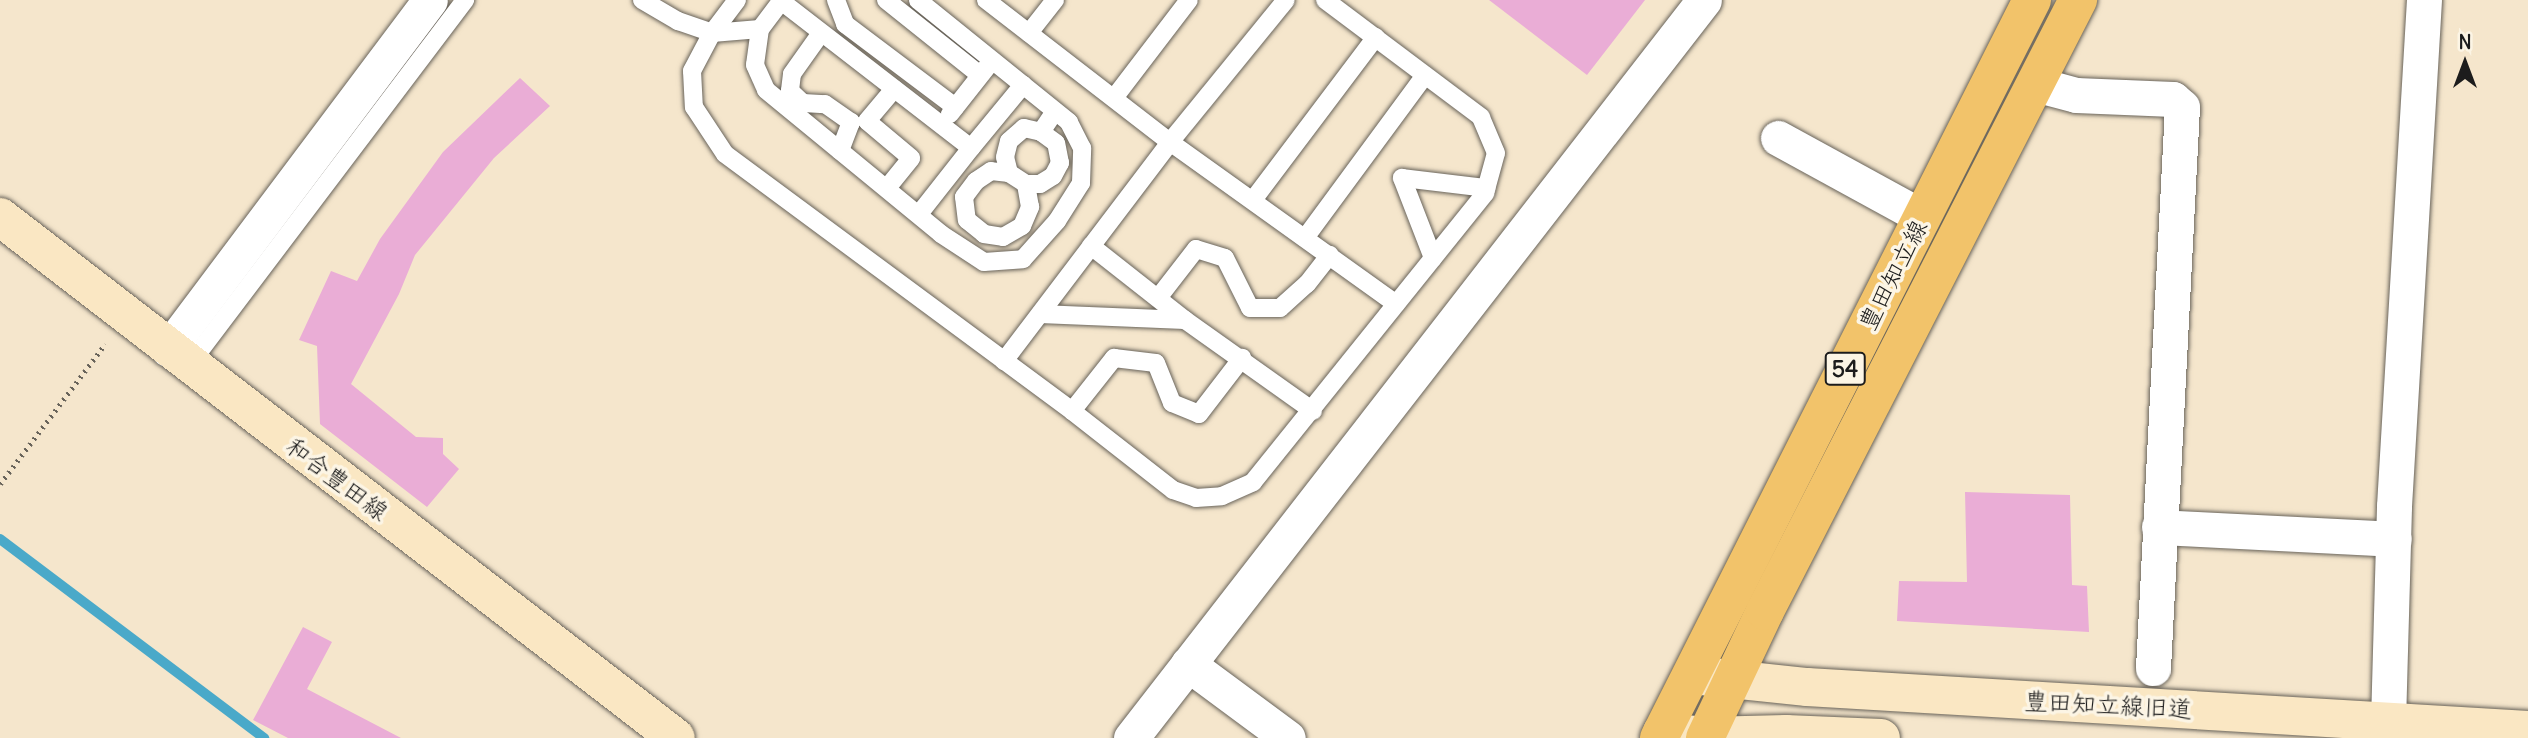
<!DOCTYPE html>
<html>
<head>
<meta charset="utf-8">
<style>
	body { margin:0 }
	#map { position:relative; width:2528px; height:738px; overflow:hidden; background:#f5e6cc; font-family:Delius,"Klee One",sans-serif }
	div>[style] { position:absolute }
	.stream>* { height:10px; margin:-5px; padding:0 5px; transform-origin:5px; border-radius:5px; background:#4aa9c9 }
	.building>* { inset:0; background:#eaadd6 }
	.path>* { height:4.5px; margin-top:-2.25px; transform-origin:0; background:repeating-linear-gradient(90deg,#68635a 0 2px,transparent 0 7px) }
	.roads { filter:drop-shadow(0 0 2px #68635a) drop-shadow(0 0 2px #68635a) }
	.lane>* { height:18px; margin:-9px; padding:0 9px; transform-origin:9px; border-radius:9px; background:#fff }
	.street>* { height:35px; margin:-17.5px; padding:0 17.5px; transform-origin:17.5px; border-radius:17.5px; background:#fff }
	.secondary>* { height:38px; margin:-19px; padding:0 19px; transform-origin:19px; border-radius:19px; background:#fae7c3 }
	.primary>* { height:38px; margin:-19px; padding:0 19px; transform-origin:19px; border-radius:19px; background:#f2c36a }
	span { translate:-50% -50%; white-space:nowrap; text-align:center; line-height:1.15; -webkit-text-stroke:7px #fcf5e5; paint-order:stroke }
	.shield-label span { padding:2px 5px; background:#fcf5e5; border:2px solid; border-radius:5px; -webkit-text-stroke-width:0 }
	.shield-label { font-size:23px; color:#1c1c1c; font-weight:700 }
	.street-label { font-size:24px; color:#1c1c1c }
	.north { position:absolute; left:2430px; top:28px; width:70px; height:70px; -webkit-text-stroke:5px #fcf5e5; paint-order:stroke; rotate:0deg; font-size:19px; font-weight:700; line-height:28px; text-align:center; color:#1c1c1c }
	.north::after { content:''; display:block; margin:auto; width:24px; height:32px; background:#1c1c1c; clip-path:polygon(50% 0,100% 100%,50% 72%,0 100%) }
</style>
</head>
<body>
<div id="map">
	<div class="stream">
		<i style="left:0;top:539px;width:331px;rotate:37deg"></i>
	</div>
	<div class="building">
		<i style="clip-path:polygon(1489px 0,1645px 0,1587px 75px)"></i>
		<i style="clip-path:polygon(520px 78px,550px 106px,494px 158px,415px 255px,399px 294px,351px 384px,416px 437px,443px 438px,443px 454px,459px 469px,427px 507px,320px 424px,317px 346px,299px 340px,331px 271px,357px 281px,380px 239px,443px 152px)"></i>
		<i style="clip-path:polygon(1965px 492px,2070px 495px,2072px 585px,2087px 586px,2089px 632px,1897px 621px,1899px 581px,1967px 582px)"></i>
		<i style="clip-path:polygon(303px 627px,332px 642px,307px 689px,401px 738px,288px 738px,253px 720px)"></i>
	</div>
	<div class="path">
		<i style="left:0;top:484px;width:175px;rotate:-53.1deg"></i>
	</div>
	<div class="roads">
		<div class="lane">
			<i style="left:642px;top:0;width:42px;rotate:30.3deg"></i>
			<i style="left:678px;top:21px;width:36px;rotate:19deg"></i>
			<i style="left:712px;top:33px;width:48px;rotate:-4.8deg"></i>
			<i style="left:737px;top:0;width:41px;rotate:127.1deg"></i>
			<i style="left:712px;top:33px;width:43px;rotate:117.8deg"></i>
			<i style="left:692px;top:71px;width:36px;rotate:87deg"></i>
			<i style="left:694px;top:107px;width:56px;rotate:56.6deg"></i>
			<i style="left:725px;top:154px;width:432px;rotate:36.5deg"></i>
			<i style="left:1072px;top:411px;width:128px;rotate:38deg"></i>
			<i style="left:1173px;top:490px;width:24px;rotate:19deg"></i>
			<i style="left:1196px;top:498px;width:26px;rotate:-4deg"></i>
			<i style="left:1222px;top:496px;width:34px;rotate:-24deg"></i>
			<i style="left:1253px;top:482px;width:371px;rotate:-51.2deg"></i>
			<i style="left:1485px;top:193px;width:41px;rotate:-74.6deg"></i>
			<i style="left:1496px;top:153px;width:39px;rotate:-113deg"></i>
			<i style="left:1481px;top:117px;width:195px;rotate:-143.1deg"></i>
			<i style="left:782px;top:0;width:36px;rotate:127deg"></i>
			<i style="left:760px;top:29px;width:36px;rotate:98deg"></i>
			<i style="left:755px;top:65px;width:27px;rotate:66deg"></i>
			<i style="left:766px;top:90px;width:227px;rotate:39.4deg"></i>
			<i style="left:941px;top:234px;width:51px;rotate:33.1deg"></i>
			<i style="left:984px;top:262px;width:39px;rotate:-4deg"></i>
			<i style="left:1023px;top:259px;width:51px;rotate:-48.2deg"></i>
			<i style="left:1057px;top:221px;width:45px;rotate:-57.7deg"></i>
			<i style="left:1081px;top:183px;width:35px;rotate:-88deg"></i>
			<i style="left:1082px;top:148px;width:29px;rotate:-117deg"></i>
			<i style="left:1069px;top:122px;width:194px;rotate:-141.1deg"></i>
			<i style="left:836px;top:0;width:26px;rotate:69deg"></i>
			<i style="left:845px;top:24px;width:138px;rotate:37deg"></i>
			<i style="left:886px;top:0;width:120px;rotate:38.6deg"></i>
			<i style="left:986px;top:0;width:232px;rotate:37.7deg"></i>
			<i style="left:1170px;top:142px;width:278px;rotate:35.6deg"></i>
			<i style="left:781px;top:1px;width:240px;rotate:37.7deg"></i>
			<i style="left:971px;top:148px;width:84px;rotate:128.2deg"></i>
			<i style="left:821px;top:33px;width:50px;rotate:125.3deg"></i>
			<i style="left:792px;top:74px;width:17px;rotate:97deg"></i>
			<i style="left:790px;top:91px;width:18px;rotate:43deg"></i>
			<i style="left:803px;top:103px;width:22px;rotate:3deg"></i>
			<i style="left:825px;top:104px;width:32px;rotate:35deg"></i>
			<i style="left:851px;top:122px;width:31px;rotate:111deg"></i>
			<i style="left:1029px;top:33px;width:42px;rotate:-51.8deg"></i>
			<i style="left:1114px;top:98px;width:123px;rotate:-52.6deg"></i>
			<i style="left:950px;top:114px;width:60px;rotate:-51.8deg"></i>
			<i style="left:971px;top:148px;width:82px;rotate:-50.5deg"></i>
			<i style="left:1009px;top:173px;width:18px;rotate:-174deg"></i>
			<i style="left:991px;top:171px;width:18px;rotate:146deg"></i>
			<i style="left:976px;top:181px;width:20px;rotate:127deg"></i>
			<i style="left:964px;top:197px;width:23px;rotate:83deg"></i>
			<i style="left:967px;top:220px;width:22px;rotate:39deg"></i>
			<i style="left:984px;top:234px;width:19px;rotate:9deg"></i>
			<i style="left:1003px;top:237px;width:22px;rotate:-30deg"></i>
			<i style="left:1022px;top:226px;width:21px;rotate:-67deg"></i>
			<i style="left:1030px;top:207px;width:23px;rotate:-100deg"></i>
			<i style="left:1026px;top:184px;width:20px;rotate:-147deg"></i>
			<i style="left:1009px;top:173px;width:16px;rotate:-104deg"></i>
			<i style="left:1005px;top:157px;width:16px;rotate:-76deg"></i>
			<i style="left:1009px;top:141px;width:20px;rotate:-41deg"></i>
			<i style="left:1024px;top:128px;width:17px;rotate:13deg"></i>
			<i style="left:1041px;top:132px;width:25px;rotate:-56deg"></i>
			<i style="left:1026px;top:184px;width:14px"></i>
			<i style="left:1040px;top:184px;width:15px;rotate:-32deg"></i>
			<i style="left:1053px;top:176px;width:15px;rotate:-62deg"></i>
			<i style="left:1060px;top:163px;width:20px;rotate:-101deg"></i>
			<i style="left:1056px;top:143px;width:19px;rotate:-144deg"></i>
			<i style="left:887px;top:188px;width:38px;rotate:-51deg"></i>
			<i style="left:911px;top:158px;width:57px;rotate:-139.9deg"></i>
			<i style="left:867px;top:121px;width:42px;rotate:-49.8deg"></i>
			<i style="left:1253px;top:200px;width:204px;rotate:-53deg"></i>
			<i style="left:1305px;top:238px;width:202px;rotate:-53.6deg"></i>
			<i style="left:1091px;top:246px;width:120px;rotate:38.2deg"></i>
			<i style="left:1185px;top:320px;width:157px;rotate:35.4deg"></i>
			<i style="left:1433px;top:258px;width:86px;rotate:-111.2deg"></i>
			<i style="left:1402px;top:178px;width:85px;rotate:6.8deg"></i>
			<i style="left:1158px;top:298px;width:62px;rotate:-52.2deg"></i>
			<i style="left:1196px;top:249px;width:30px;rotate:17deg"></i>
			<i style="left:1225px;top:258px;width:56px;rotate:63.4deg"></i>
			<i style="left:1250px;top:308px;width:30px"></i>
			<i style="left:1280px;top:308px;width:36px;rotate:-42deg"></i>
			<i style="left:1307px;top:284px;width:37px;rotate:-52deg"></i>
			<i style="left:1040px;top:314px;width:145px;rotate:2.4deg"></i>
			<i style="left:1004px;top:361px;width:275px;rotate:-52.8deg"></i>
			<i style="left:1170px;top:142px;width:183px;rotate:-50.8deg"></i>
			<i style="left:189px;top:365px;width:458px;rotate:-52.9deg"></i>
			<i style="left:1072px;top:411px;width:68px;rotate:-51.6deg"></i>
			<i style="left:1114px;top:358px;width:42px;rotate:6.8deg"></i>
			<i style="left:1156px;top:363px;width:43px;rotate:68.2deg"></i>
			<i style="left:1172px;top:403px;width:29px;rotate:22deg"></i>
			<i style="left:1199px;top:414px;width:71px;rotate:-52.5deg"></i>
		</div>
		<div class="street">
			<i style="left:2035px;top:84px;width:42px;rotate:15deg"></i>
			<i style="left:2076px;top:95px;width:97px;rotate:2.4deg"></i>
			<i style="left:2173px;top:99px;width:12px;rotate:42deg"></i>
			<i style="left:2182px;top:107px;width:562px;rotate:92.96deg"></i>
			<i style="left:1778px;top:138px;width:164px;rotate:28.7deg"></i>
			<i style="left:168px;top:349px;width:436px;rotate:-53.1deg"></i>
			<i style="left:2159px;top:527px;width:235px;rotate:2.9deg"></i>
			<i style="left:1188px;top:664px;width:124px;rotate:36.5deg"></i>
			<i style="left:2388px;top:722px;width:216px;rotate:-88.4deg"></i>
			<i style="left:2394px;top:506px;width:507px;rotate:-86.61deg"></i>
			<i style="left:1131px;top:738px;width:934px;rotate:-52.17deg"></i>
		</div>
		<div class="secondary">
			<i style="left:0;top:217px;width:853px;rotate:37.62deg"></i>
			<i style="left:1702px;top:676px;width:106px;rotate:6deg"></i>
			<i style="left:1807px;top:687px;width:722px;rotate:3.41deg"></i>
			<i style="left:1662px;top:732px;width:44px;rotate:5.2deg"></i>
			<i style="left:1706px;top:736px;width:80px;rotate:-1.4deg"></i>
			<i style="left:1786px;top:734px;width:95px;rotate:2.4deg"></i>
		</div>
		<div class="primary">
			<i style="left:1659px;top:738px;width:827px;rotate:-63.19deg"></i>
			<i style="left:1705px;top:738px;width:140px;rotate:-64.7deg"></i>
			<i style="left:1765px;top:611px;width:687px;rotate:-62.88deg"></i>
		</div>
	</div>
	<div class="shield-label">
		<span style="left:1845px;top:369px">54</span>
	</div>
	<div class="street-label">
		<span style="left:1893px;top:275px;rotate:-63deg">豊田知立線</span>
		<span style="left:337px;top:479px;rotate:37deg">和合豊田線</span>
		<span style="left:2108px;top:705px;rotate:3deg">豊田知立線旧道</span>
	</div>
	<div class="north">N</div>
</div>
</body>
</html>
